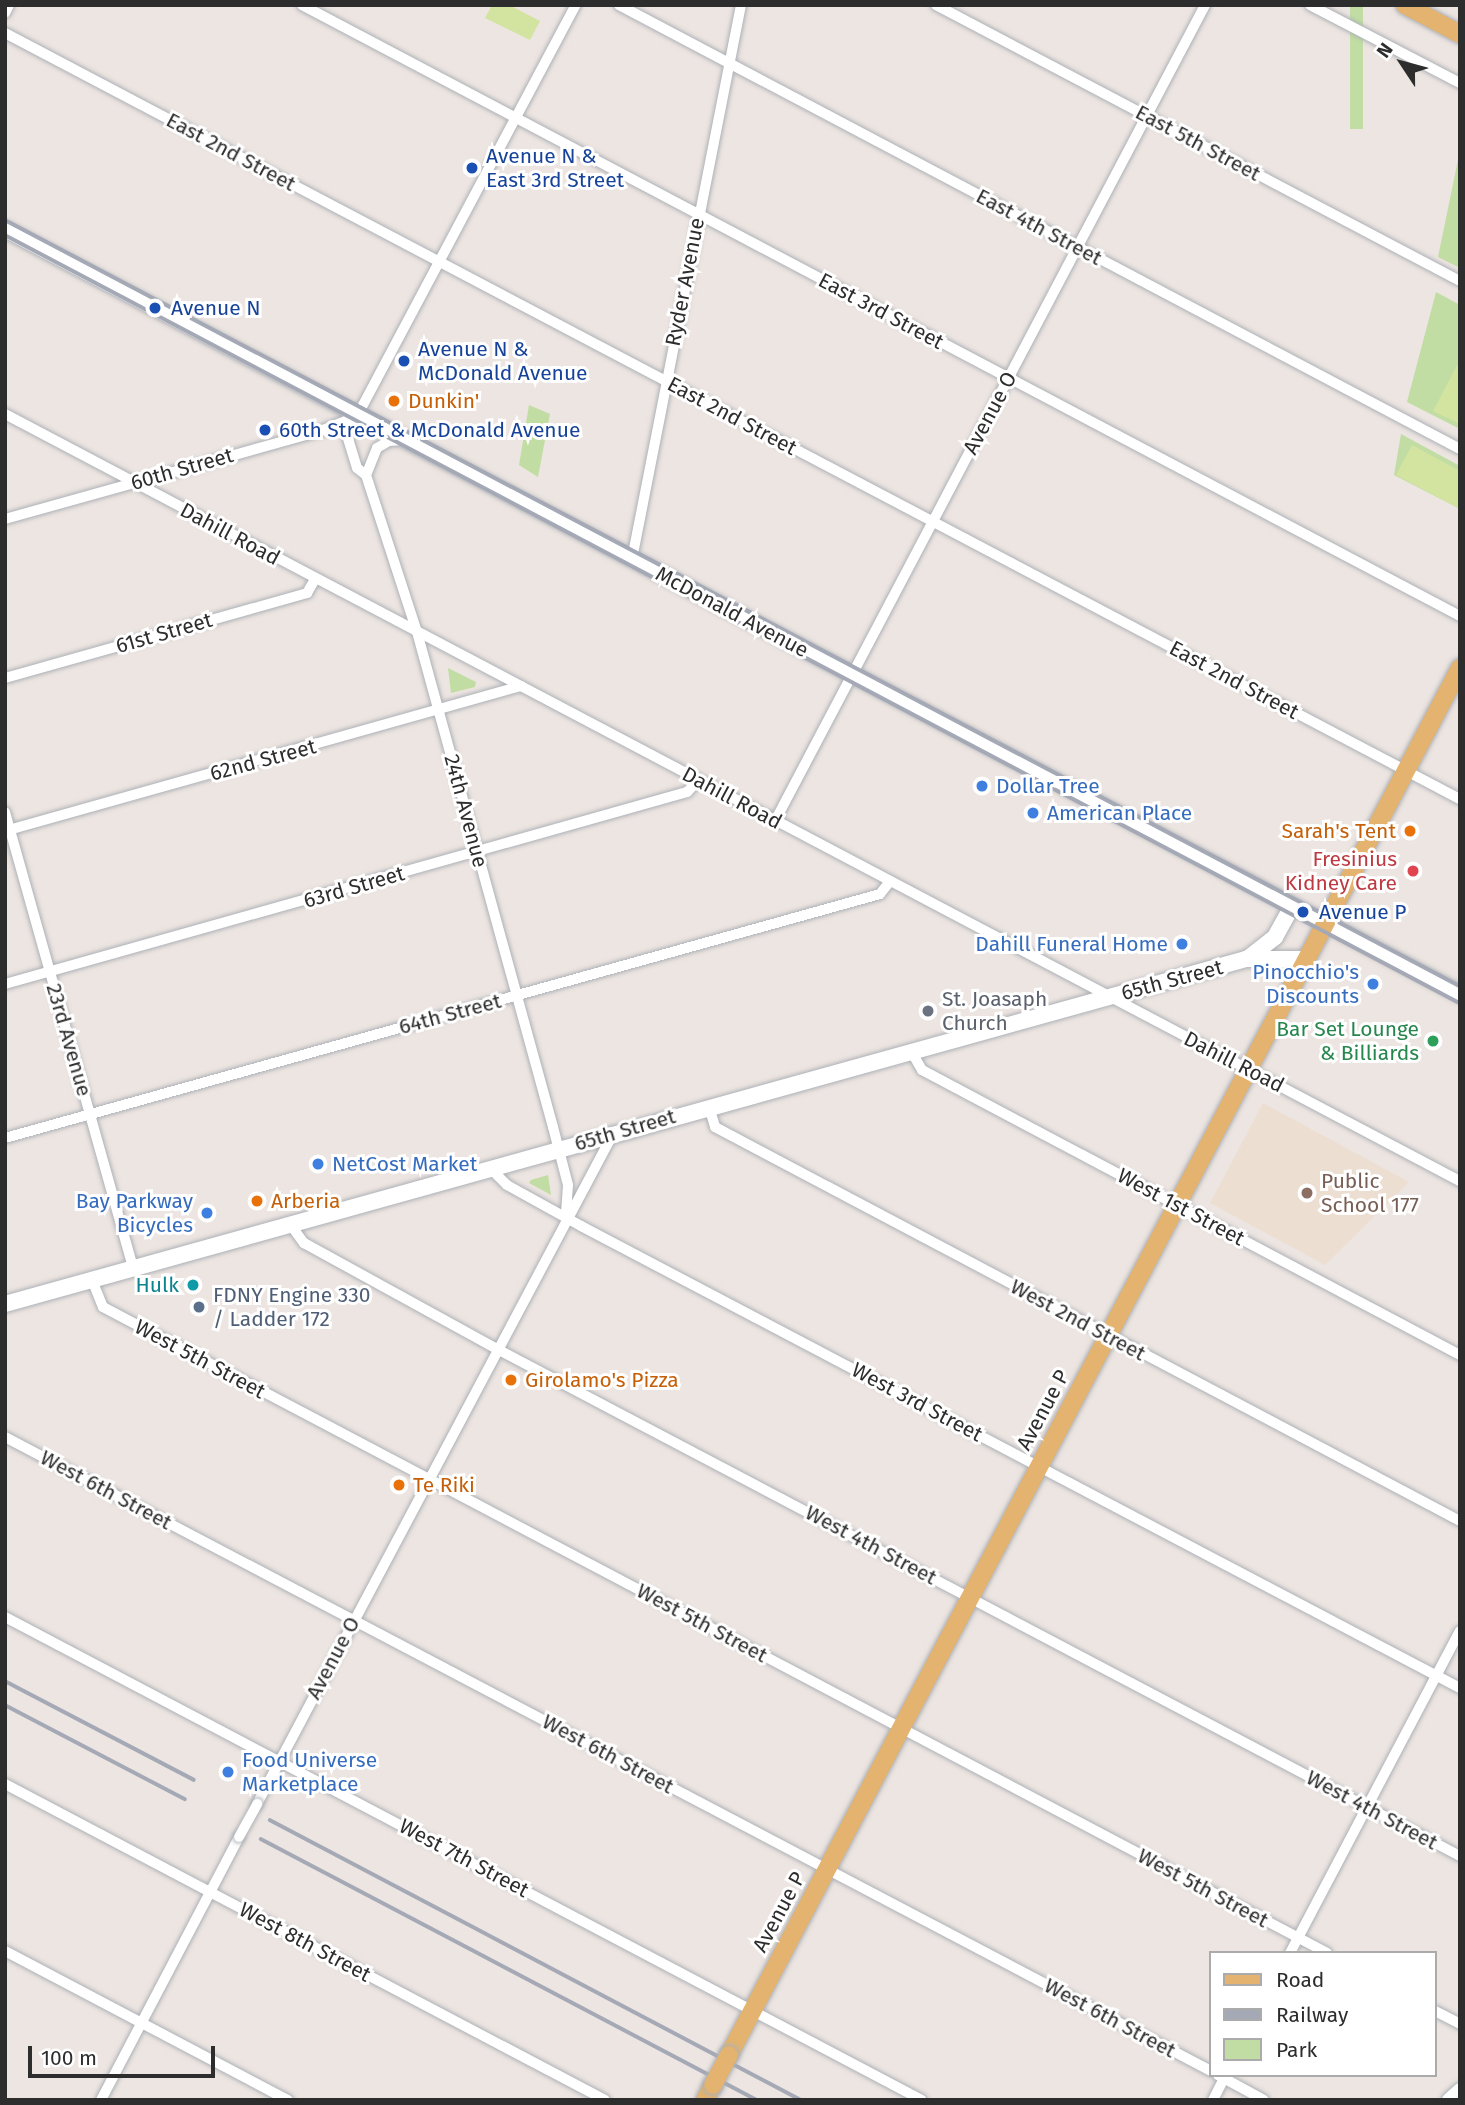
<!DOCTYPE html>
<html>
<head>
<meta charset="utf-8">
<style>
	body { margin:0 }
	#map { position:relative; width:1465px; height:2105px; overflow:hidden; background:#ede5e1; font-family:"Fira Sans",sans-serif }
	div>[style] { position:absolute }
	.education>* { inset:0; background:#ecdfd2 }
	.green>* { inset:0; background:#c1dda3; transform-origin:0 0 }
	.pitch>* { inset:0; background:#d3e3a0 }
	.roads { filter:drop-shadow(0 0 2px #adb1b7) drop-shadow(0 0 2px #adb1b7) }
	.minor>* { height:10px; margin:-5px; padding:0 5px; transform-origin:5px; border-radius:5px; background:#fff }
	.tertiary>* { height:14px; margin:-7px; padding:0 7px; transform-origin:7px; border-radius:7px; background:#fff }
	.secondary>* { height:16px; margin:-8px; padding:0 8px; transform-origin:8px; border-radius:8px; background:#fff }
	.primary>* { height:18px; margin:-9px; padding:0 9px; transform-origin:9px; border-radius:9px; background:#e3b36f }
	.rail>* { height:3.5px; margin:-1.75px; padding:0 1.75px; transform-origin:1.75px; border-radius:1.75px; background:#a4a9b5 }
	.bridges { filter:drop-shadow(0 0 2px #adb1b7) drop-shadow(0 0 2px #adb1b7) }
	.minor-bridge>* { height:10px; margin:-5px; padding:0 5px; transform-origin:5px; border-radius:5px; background:#fff }
	.primary-bridge>* { height:18px; margin:-9px; padding:0 9px; transform-origin:9px; border-radius:9px; background:#e3b36f }
	.dots>* { width:19px; height:19px; translate:-50% -50%; box-sizing:border-box; border:4px solid #fff; border-radius:50% }
	span { translate:-50% -50%; white-space:nowrap; text-align:center; line-height:1.15; -webkit-text-stroke:6px #fff; paint-order:stroke }
	.street-label { font-size:21px; color:#2d2d2d }
	.transit-label { font-size:21px; color:#164399 }
	.left { translate:0 -50%; text-align:left }
	.food-label { font-size:21px; color:#c56008 }
	.right { translate:-100% -50%; text-align:right }
	.shop-label { font-size:21px; color:#366cbe }
	.health-label { font-size:21px; color:#be3a42 }
	.worship-label { font-size:21px; color:#5b616d }
	.leisure-label { font-size:21px; color:#27864d }
	.education-label { font-size:21px; color:#785e54 }
	.culture-label { font-size:21px; color:#0d838f }
	.service-label { font-size:21px; color:#4e5e75 }
	.frame { position:absolute; inset:0; border:7px solid #2d2d2d; pointer-events:none }
	.legend { position:absolute; left:1209px; top:1951px; width:228px; height:126px; box-sizing:border-box; background:#fff; border:2px solid #ababab; margin:0; padding:9px 12px; list-style:none; font-size:21px; color:#2d2d2d }
	.legend li { display:flex; align-items:center; gap:14px; height:35px }
	.legend b { width:35px; border:2px solid #ababab }
	.north { position:absolute; left:1367px; top:28px; width:70px; height:70px; -webkit-text-stroke:5px #fff; paint-order:stroke; rotate:306deg; font-size:19px; font-weight:700; line-height:28px; text-align:center; color:#2d2d2d }
	.north::after { content:''; display:block; margin:auto; width:24px; height:32px; background:#2d2d2d; clip-path:polygon(50% 0,100% 100%,50% 72%,0 100%) }
	.scale { position:absolute; left:28px; top:2046px; width:187px; height:32px; box-sizing:border-box; border:4px solid #2d2d2d; border-top:0; padding-left:9px; font-size:21px; line-height:24px; white-space:nowrap; color:#2d2d2d; -webkit-text-stroke:5px #fff; paint-order:stroke }
</style>
</head>
<body>
<div id="map">
	<div class="education">
		<i style="clip-path:polygon(1263px 1103px,1409px 1182px,1325px 1265px,1210px 1203px)"></i>
	</div>
	<div class="green">
		<i style="left:1350px;top:5px;width:13px;height:124px"></i>
		<i style="clip-path:polygon(1460px 150px,1460px 268px,1438px 257px)"></i>
		<i style="clip-path:polygon(1436px 292px,1460px 305px,1460px 429px,1407px 402px)"></i>
		<i style="clip-path:polygon(529px 405px,550px 414px,538px 477px,519px 465px)"></i>
		<i style="clip-path:polygon(1401px 434px,1460px 466px,1460px 509px,1394px 475px)"></i>
		<i style="clip-path:polygon(448px 668px,476px 682px,475px 687px,451px 693px)"></i>
		<i style="clip-path:polygon(548px 1175px,551px 1195px,529px 1183px,531px 1180px)"></i>
	</div>
	<div class="pitch">
		<i style="clip-path:polygon(492px 5px,509px 5px,540px 21px,530px 40px,485px 18px)"></i>
		<i style="clip-path:polygon(1460px 360px,1460px 424px,1433px 411px)"></i>
		<i style="clip-path:polygon(1412px 445px,1460px 471px,1460px 509px,1396px 475px)"></i>
	</div>
	<div class="roads">
		<div class="minor">
			<i style="left:302px;top:5px;width:1309px;rotate:27.82deg"></i>
			<i style="left:619px;top:5px;width:951px;rotate:27.83deg"></i>
			<i style="left:936px;top:5px;width:592px;rotate:27.78deg"></i>
			<i style="left:1310px;top:5px;width:169px;rotate:27.5deg"></i>
			<i style="left:5px;top:13px;width:9px;rotate:-63deg"></i>
			<i style="left:5px;top:33px;width:1644px;rotate:27.77deg"></i>
			<i style="left:5px;top:414px;width:1645px;rotate:27.8deg"></i>
			<i style="left:403px;top:440px;width:14px;rotate:176deg"></i>
			<i style="left:389px;top:441px;width:14px;rotate:150deg"></i>
			<i style="left:377px;top:448px;width:29px;rotate:112deg"></i>
			<i style="left:366px;top:475px;width:165px;rotate:72deg"></i>
			<i style="left:417px;top:632px;width:513px;rotate:74.64deg"></i>
			<i style="left:553px;top:1127px;width:60px;rotate:75.5deg"></i>
			<i style="left:568px;top:1185px;width:32px;rotate:94deg"></i>
			<i style="left:366px;top:475px;width:11px;rotate:-142deg"></i>
			<i style="left:357px;top:468px;width:34px;rotate:-107deg"></i>
			<i style="left:347px;top:435px;width:487px;rotate:-62deg"></i>
			<i style="left:5px;top:519px;width:330px;rotate:-15.6deg"></i>
			<i style="left:323px;top:430px;width:38px;rotate:-22deg"></i>
			<i style="left:632px;top:559px;width:565px;rotate:-78.87deg"></i>
			<i style="left:5px;top:678px;width:314px;rotate:-15.7deg"></i>
			<i style="left:307px;top:593px;width:16px;rotate:-60deg"></i>
			<i style="left:5px;top:812px;width:474px;rotate:74.3deg"></i>
			<i style="left:775px;top:821px;width:922px;rotate:-62.21deg"></i>
			<i style="left:5px;top:831px;width:536px;rotate:-15.7deg"></i>
			<i style="left:5px;top:984px;width:709px;rotate:-15.72deg"></i>
			<i style="left:687px;top:792px;width:16px;rotate:-45deg"></i>
			<i style="left:911px;top:1051px;width:22px;rotate:60deg"></i>
			<i style="left:922px;top:1070px;width:609px;rotate:27.91deg"></i>
			<i style="left:709px;top:1107px;width:21px;rotate:73deg"></i>
			<i style="left:715px;top:1127px;width:843px;rotate:27.87deg"></i>
			<i style="left:5px;top:1138px;width:908px;rotate:-15.58deg"></i>
			<i style="left:880px;top:894px;width:16px;rotate:-52deg"></i>
			<i style="left:490px;top:1168px;width:24px;rotate:45deg"></i>
			<i style="left:507px;top:1185px;width:85px;rotate:29deg"></i>
			<i style="left:581px;top:1226px;width:993px;rotate:27.73deg"></i>
			<i style="left:290px;top:1224px;width:24px;rotate:54deg"></i>
			<i style="left:304px;top:1243px;width:220px;rotate:28.8deg"></i>
			<i style="left:497px;top:1349px;width:1088px;rotate:27.77deg"></i>
			<i style="left:92px;top:1280px;width:29px;rotate:68deg"></i>
			<i style="left:103px;top:1307px;width:1384px;rotate:27.82deg"></i>
			<i style="left:5px;top:1437px;width:1362px;rotate:27.73deg"></i>
			<i style="left:5px;top:1617px;width:1036px;rotate:27.78deg"></i>
			<i style="left:5px;top:1784px;width:678px;rotate:27.77deg"></i>
			<i style="left:257px;top:1804px;width:759px;rotate:-62.02deg"></i>
			<i style="left:5px;top:1951px;width:320px;rotate:27.8deg"></i>
			<i style="left:1290px;top:1953px;width:364px;rotate:-62.2deg"></i>
			<i style="left:1435px;top:2011px;width:28px;rotate:27deg"></i>
			<i style="left:1218px;top:2075px;width:52px;rotate:28.5deg"></i>
			<i style="left:101px;top:2100px;width:297px;rotate:-62.3deg"></i>
			<i style="left:1213px;top:2100px;width:28px;rotate:-63deg"></i>
		</div>
		<div class="tertiary">
			<i style="left:1449px;top:2100px;width:15px;rotate:-42deg"></i>
		</div>
		<div class="secondary">
			<i style="left:5px;top:229px;width:1644px;rotate:27.73deg"></i>
			<i style="left:1247px;top:959px;width:36px;rotate:-38deg"></i>
			<i style="left:1275px;top:937px;width:35px;rotate:-61deg"></i>
			<i style="left:5px;top:1304px;width:1288px;rotate:-15.54deg"></i>
			<i style="left:1246px;top:959px;width:61px"></i>
		</div>
		<div class="primary">
			<i style="left:1405px;top:5px;width:62px;rotate:27.8deg"></i>
			<i style="left:729px;top:2055px;width:1568px;rotate:-62.21deg"></i>
			<i style="left:705px;top:2100px;width:17px;rotate:-62deg"></i>
		</div>
	</div>
	<div class="rail">
		<i style="left:5px;top:220px;width:1644px;rotate:27.77deg"></i>
		<i style="left:5px;top:235px;width:1645px;rotate:27.83deg"></i>
		<i style="left:5px;top:1681px;width:213px;rotate:27.6deg"></i>
		<i style="left:5px;top:1705px;width:203px;rotate:27.6deg"></i>
		<i style="left:270px;top:1820px;width:600px;rotate:27.8deg"></i>
		<i style="left:261px;top:1839px;width:560px;rotate:27.75deg"></i>
	</div>
	<div class="bridges">
		<div class="minor-bridge">
			<i style="left:239px;top:1837px;width:38px;rotate:-61deg"></i>
		</div>
		<div class="primary-bridge">
			<i style="left:713px;top:2085px;width:34px;rotate:-62deg"></i>
		</div>
	</div>
	<div class="dots">
		<i style="left:472px;top:168px;background:#1a4fb4"></i>
		<i style="left:155px;top:308px;background:#1a4fb4"></i>
		<i style="left:404px;top:361px;background:#1a4fb4"></i>
		<i style="left:394px;top:401px;background:#e8710a"></i>
		<i style="left:265px;top:430px;background:#1a4fb4"></i>
		<i style="left:982px;top:786px;background:#3f7fe0"></i>
		<i style="left:1033px;top:813px;background:#3f7fe0"></i>
		<i style="left:1410px;top:831px;background:#e8710a"></i>
		<i style="left:1413px;top:871px;background:#e0444e"></i>
		<i style="left:1303px;top:912px;background:#1a4fb4"></i>
		<i style="left:1182px;top:944px;background:#3f7fe0"></i>
		<i style="left:1373px;top:984px;background:#3f7fe0"></i>
		<i style="left:928px;top:1011px;background:#6b7280"></i>
		<i style="left:1433px;top:1041px;background:#2e9e5b"></i>
		<i style="left:318px;top:1164px;background:#3f7fe0"></i>
		<i style="left:1307px;top:1193px;background:#8d6e63"></i>
		<i style="left:257px;top:1201px;background:#e8710a"></i>
		<i style="left:207px;top:1213px;background:#3f7fe0"></i>
		<i style="left:193px;top:1285px;background:#0f9aa8"></i>
		<i style="left:199px;top:1307px;background:#5c6f8a"></i>
		<i style="left:511px;top:1380px;background:#e8710a"></i>
		<i style="left:399px;top:1485px;background:#e8710a"></i>
		<i style="left:228px;top:1772px;background:#3f7fe0"></i>
	</div>
	<div class="street-label">
		<span style="left:1198px;top:143px;rotate:28deg">East 5th Street</span>
		<span style="left:231px;top:152px;rotate:28deg">East 2nd Street</span>
		<span style="left:1039px;top:227px;rotate:28deg">East 4th Street</span>
		<span style="left:685px;top:282px;rotate:-79deg">Ryder Avenue</span>
		<span style="left:881px;top:311px;rotate:28deg">East 3rd Street</span>
		<span style="left:990px;top:413px;rotate:-62deg">Avenue O</span>
		<span style="left:732px;top:416px;rotate:28deg">East 2nd Street</span>
		<span style="left:182px;top:469px;rotate:-16deg">60th Street</span>
		<span style="left:230px;top:534px;rotate:28deg">Dahill Road</span>
		<span style="left:732px;top:612px;rotate:28deg">McDonald Avenue</span>
		<span style="left:164px;top:633px;rotate:-16deg">61st Street</span>
		<span style="left:1234px;top:680px;rotate:28deg">East 2nd Street</span>
		<span style="left:263px;top:760px;rotate:-15deg">62nd Street</span>
		<span style="left:732px;top:798px;rotate:28deg">Dahill Road</span>
		<span style="left:466px;top:811px;rotate:75deg">24th Avenue</span>
		<span style="left:354px;top:887px;rotate:-16deg">63rd Street</span>
		<span style="left:1172px;top:980px;rotate:-15deg">65th Street</span>
		<span style="left:450px;top:1014px;rotate:-15deg">64th Street</span>
		<span style="left:69px;top:1040px;rotate:74deg">23rd Avenue</span>
		<span style="left:1234px;top:1062px;rotate:27deg">Dahill Road</span>
		<span style="left:625px;top:1130px;rotate:-16deg">65th Street</span>
		<span style="left:1181px;top:1207px;rotate:28deg">West 1st Street</span>
		<span style="left:1078px;top:1320px;rotate:28deg">West 2nd Street</span>
		<span style="left:200px;top:1359px;rotate:28deg">West 5th Street</span>
		<span style="left:917px;top:1402px;rotate:28deg">West 3rd Street</span>
		<span style="left:1043px;top:1410px;rotate:-62deg">Avenue P</span>
		<span style="left:106px;top:1490px;rotate:28deg">West 6th Street</span>
		<span style="left:871px;top:1545px;rotate:28deg">West 4th Street</span>
		<span style="left:702px;top:1623px;rotate:28deg">West 5th Street</span>
		<span style="left:333px;top:1658px;rotate:-62deg">Avenue O</span>
		<span style="left:608px;top:1754px;rotate:28deg">West 6th Street</span>
		<span style="left:1372px;top:1810px;rotate:28deg">West 4th Street</span>
		<span style="left:464px;top:1858px;rotate:28deg">West 7th Street</span>
		<span style="left:1203px;top:1888px;rotate:28deg">West 5th Street</span>
		<span style="left:779px;top:1912px;rotate:-62deg">Avenue P</span>
		<span style="left:305px;top:1942px;rotate:28deg">West 8th Street</span>
		<span style="left:1110px;top:2018px;rotate:28deg">West 6th Street</span>
	</div>
	<div class="transit-label">
		<span class="left" style="left:486px;top:168px">Avenue N &amp;<br>East 3rd Street</span>
		<span class="left" style="left:171px;top:308px">Avenue N</span>
		<span class="left" style="left:418px;top:361px">Avenue N &amp;<br>McDonald Avenue</span>
		<span class="left" style="left:279px;top:430px">60th Street &amp; McDonald Avenue</span>
		<span class="left" style="left:1319px;top:912px">Avenue P</span>
	</div>
	<div class="food-label">
		<span class="left" style="left:408px;top:401px">Dunkin'</span>
		<span class="right" style="left:1396px;top:831px">Sarah's Tent</span>
		<span class="left" style="left:271px;top:1201px">Arberia</span>
		<span class="left" style="left:525px;top:1380px">Girolamo's Pizza</span>
		<span class="left" style="left:413px;top:1485px">Te Riki</span>
	</div>
	<div class="shop-label">
		<span class="left" style="left:996px;top:786px">Dollar Tree</span>
		<span class="left" style="left:1047px;top:813px">American Place</span>
		<span class="right" style="left:1168px;top:944px">Dahill Funeral Home</span>
		<span class="right" style="left:1359px;top:984px">Pinocchio's<br>Discounts</span>
		<span class="left" style="left:332px;top:1164px">NetCost Market</span>
		<span class="right" style="left:193px;top:1213px">Bay Parkway<br>Bicycles</span>
		<span class="left" style="left:242px;top:1772px">Food Universe<br>Marketplace</span>
	</div>
	<div class="health-label">
		<span class="right" style="left:1397px;top:871px">Fresinius<br>Kidney Care</span>
	</div>
	<div class="worship-label">
		<span class="left" style="left:942px;top:1011px">St. Joasaph<br>Church</span>
	</div>
	<div class="leisure-label">
		<span class="right" style="left:1419px;top:1041px">Bar Set Lounge<br>&amp; Billiards</span>
	</div>
	<div class="education-label">
		<span class="left" style="left:1321px;top:1193px">Public<br>School 177</span>
	</div>
	<div class="culture-label">
		<span class="right" style="left:179px;top:1285px">Hulk</span>
	</div>
	<div class="service-label">
		<span class="left" style="left:213px;top:1307px">FDNY Engine 330<br>/ Ladder 172</span>
	</div>
	<div class="frame"></div>
	<ul class="legend">
	<li><b style="height:9px;background:#e3b36f"></b>Road</li>
	<li><b style="height:9px;background:#a4a9b5"></b>Railway</li>
	<li><b style="height:19px;background:#c1dda3"></b>Park</li>
	</ul>
	<div class="north">N</div>
	<div class="scale">100 m</div>
</div>
</body>
</html>
